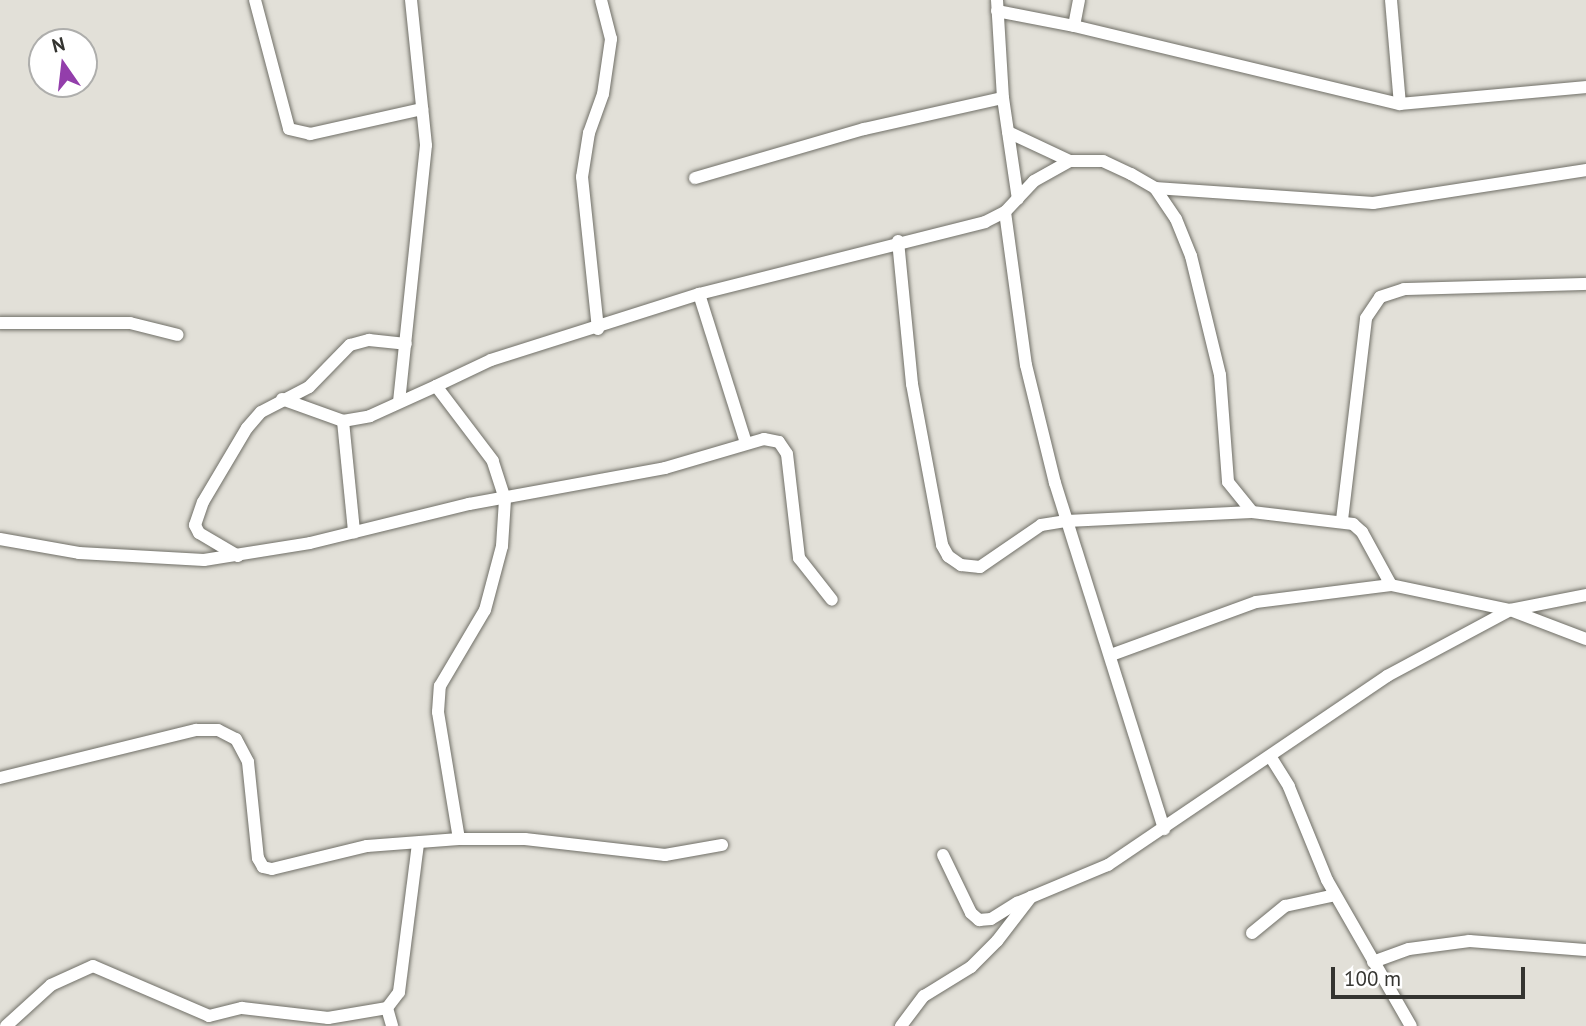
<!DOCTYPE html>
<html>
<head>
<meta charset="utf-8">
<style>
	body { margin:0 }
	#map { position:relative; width:1586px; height:1026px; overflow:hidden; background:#e2e0d8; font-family:"PT Sans",sans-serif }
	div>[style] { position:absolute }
	.roads { filter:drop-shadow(0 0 2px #706f67) drop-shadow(0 0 2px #706f67) }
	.minor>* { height:12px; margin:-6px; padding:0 6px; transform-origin:6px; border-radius:6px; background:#fff }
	span { translate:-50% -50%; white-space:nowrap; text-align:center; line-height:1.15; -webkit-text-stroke:5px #fff; paint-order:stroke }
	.north { position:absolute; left:28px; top:28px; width:70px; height:70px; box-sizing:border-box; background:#fff; border:2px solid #aeaeac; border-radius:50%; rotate:346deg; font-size:19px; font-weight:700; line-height:28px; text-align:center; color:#343430 }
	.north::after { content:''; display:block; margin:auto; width:24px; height:32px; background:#933eab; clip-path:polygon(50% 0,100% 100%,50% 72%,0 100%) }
	.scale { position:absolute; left:1331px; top:967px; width:194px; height:32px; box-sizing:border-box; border:4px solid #343430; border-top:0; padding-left:9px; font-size:21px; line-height:24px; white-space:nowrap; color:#343430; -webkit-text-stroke:5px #fff; paint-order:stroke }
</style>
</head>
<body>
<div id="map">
	<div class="roads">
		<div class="minor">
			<i style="left:255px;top:0;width:133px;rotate:75.2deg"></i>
			<i style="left:289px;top:129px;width:22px;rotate:13deg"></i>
			<i style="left:310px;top:134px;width:115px;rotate:-12.6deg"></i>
			<i style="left:997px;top:0;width:98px;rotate:86.5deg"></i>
			<i style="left:1003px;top:98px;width:102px;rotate:81.6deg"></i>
			<i style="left:1079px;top:0;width:26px;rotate:101deg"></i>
			<i style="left:1074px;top:26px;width:335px;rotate:13.5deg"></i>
			<i style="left:1400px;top:104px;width:187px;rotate:-5.2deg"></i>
			<i style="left:1391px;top:0;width:104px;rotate:85.1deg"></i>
			<i style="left:997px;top:11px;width:78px;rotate:11deg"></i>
			<i style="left:1008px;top:132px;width:68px;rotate:25.1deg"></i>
			<i style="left:695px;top:178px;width:176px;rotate:-16.2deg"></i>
			<i style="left:864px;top:129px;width:142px;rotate:-12.6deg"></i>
			<i style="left:1155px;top:188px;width:219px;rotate:3.9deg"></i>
			<i style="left:1373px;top:203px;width:216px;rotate:-8.8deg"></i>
			<i style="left:1005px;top:212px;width:154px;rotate:82.2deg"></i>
			<i style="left:1026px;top:365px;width:122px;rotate:76.2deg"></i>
			<i style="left:1055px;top:483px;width:363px;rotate:72.5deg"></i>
			<i style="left:898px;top:241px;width:144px;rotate:84.4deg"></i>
			<i style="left:912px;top:384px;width:164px;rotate:79.4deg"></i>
			<i style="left:942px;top:545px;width:13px;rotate:61deg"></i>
			<i style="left:948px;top:556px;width:16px;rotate:35deg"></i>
			<i style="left:961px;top:565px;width:19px;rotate:6deg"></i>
			<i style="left:980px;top:567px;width:74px;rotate:-34.5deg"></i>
			<i style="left:1041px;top:525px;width:26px;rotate:-9deg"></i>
			<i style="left:1067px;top:521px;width:185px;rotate:-2.8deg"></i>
			<i style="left:699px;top:294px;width:156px;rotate:72.5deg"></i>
			<i style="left:0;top:323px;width:130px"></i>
			<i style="left:130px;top:323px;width:49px;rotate:14deg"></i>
			<i style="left:598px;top:329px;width:153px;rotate:-96deg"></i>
			<i style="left:582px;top:177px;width:45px;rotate:-81deg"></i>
			<i style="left:589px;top:133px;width:41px;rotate:-70.3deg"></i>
			<i style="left:603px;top:94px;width:56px;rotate:-81.7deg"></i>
			<i style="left:611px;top:39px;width:40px;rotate:-104.4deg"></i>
			<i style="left:282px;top:399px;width:65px;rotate:19.8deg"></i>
			<i style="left:343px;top:421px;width:27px;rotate:-10deg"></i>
			<i style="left:370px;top:416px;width:72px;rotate:-24.4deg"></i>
			<i style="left:399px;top:402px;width:258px;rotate:-84deg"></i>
			<i style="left:426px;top:145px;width:146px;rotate:-95.9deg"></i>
			<i style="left:343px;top:421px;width:112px;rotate:84.3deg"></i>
			<i style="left:1342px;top:520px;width:203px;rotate:-83.2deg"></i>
			<i style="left:1366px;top:318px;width:25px;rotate:-56deg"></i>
			<i style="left:1380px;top:297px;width:25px;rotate:-18deg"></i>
			<i style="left:1404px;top:289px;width:182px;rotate:-1.6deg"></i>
			<i style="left:0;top:539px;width:80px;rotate:10deg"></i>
			<i style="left:79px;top:553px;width:125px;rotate:3.2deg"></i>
			<i style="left:204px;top:560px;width:107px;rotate:-9.1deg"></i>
			<i style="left:310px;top:543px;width:164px;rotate:-13.8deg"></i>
			<i style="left:469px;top:504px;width:199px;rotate:-10.4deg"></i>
			<i style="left:665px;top:468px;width:103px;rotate:-16.3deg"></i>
			<i style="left:764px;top:439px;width:15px;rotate:11deg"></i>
			<i style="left:779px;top:442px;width:14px;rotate:56deg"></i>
			<i style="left:787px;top:454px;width:105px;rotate:83.4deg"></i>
			<i style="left:799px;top:558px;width:53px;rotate:51.8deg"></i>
			<i style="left:238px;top:556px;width:45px;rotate:-149.5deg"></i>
			<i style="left:199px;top:533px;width:9px;rotate:-117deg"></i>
			<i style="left:195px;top:525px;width:24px;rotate:-71deg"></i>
			<i style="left:203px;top:502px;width:86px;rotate:-59.3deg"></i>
			<i style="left:247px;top:428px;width:21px;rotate:-49deg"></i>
			<i style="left:261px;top:412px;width:54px;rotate:-27.5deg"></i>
			<i style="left:309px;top:387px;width:59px;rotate:-45.7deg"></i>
			<i style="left:350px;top:345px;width:20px;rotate:-15deg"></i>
			<i style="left:369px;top:340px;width:37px;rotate:6deg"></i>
			<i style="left:1111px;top:655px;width:154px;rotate:-20.1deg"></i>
			<i style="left:1256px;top:602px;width:136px;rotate:-7.2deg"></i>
			<i style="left:1270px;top:756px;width:36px;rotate:58deg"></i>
			<i style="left:1289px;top:787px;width:100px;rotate:67.8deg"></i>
			<i style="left:1327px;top:880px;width:168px;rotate:60.1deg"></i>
			<i style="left:0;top:778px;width:202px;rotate:-13.8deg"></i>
			<i style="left:196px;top:730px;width:22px"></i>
			<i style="left:218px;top:730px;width:20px;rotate:27deg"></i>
			<i style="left:236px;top:739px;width:26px;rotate:62deg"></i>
			<i style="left:248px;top:762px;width:97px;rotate:84.1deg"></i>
			<i style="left:258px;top:858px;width:10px;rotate:61deg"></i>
			<i style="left:263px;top:867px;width:9px;rotate:13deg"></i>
			<i style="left:272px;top:869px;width:98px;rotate:-13.6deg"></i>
			<i style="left:367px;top:846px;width:92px;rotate:-4.4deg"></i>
			<i style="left:459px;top:839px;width:66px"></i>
			<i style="left:525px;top:839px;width:141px;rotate:6.5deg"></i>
			<i style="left:665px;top:855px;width:58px;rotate:-10deg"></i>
			<i style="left:459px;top:839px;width:129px;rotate:-99.4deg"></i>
			<i style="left:438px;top:712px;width:26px;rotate:-86deg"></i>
			<i style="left:440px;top:686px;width:88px;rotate:-59.4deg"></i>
			<i style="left:485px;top:610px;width:66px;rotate:-75.1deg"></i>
			<i style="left:502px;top:546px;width:47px;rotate:-86.3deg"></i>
			<i style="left:505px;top:499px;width:40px;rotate:-108deg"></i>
			<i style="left:493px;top:461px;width:94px;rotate:-127.2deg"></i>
			<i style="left:436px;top:386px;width:61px;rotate:-25.3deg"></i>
			<i style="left:491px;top:360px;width:218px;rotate:-17.6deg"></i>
			<i style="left:699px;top:294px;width:295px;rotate:-14.1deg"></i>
			<i style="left:985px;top:222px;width:22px;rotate:-27deg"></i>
			<i style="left:1005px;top:212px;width:42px;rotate:-46.9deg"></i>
			<i style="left:1034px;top:181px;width:41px;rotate:-29.1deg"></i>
			<i style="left:1070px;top:161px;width:33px"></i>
			<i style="left:1103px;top:161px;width:31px;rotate:25deg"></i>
			<i style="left:1131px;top:174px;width:28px;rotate:30deg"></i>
			<i style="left:1155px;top:188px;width:37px;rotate:56deg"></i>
			<i style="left:1176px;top:219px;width:40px;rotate:68deg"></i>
			<i style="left:1191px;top:256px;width:122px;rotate:76.3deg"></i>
			<i style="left:1220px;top:375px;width:107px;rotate:85.7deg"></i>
			<i style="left:1228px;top:482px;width:38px;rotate:51deg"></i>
			<i style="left:1252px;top:512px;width:102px;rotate:6.8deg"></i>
			<i style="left:1353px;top:524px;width:12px;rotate:42deg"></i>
			<i style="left:1362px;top:532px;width:60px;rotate:61.3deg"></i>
			<i style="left:1391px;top:585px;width:122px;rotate:11.9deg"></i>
			<i style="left:1510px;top:610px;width:81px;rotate:20.9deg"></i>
			<i style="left:943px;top:855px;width:64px;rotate:64.2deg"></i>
			<i style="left:971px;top:913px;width:11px;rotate:41deg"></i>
			<i style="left:979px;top:920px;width:12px;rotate:-5deg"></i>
			<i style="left:991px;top:919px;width:31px;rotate:-32deg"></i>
			<i style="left:1017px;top:903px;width:99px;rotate:-22.7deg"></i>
			<i style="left:1108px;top:865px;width:337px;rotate:-34.1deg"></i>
			<i style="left:1387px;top:676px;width:140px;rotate:-28.2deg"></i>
			<i style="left:1510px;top:610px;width:77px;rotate:-11.2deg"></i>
			<i style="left:1252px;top:933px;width:43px;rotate:-39.3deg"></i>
			<i style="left:1285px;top:906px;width:51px;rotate:-12.4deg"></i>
			<i style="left:1373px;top:962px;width:38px;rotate:-20deg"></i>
			<i style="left:1409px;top:949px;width:61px;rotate:-7.6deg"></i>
			<i style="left:1469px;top:941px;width:117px;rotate:4.4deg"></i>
			<i style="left:387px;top:1008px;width:19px;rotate:74deg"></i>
			<i style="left:6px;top:1026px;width:61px;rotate:-42.3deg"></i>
			<i style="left:51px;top:985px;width:46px;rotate:-24.3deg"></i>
			<i style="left:93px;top:966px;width:126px;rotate:23.3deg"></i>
			<i style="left:209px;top:1016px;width:34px;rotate:-14deg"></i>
			<i style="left:242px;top:1008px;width:87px;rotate:6.6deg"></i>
			<i style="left:328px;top:1018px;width:60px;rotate:-9.6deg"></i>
			<i style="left:387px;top:1008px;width:20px;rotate:-53deg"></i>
			<i style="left:399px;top:992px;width:150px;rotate:-82.7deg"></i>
			<i style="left:901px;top:1026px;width:38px;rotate:-53deg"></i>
			<i style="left:924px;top:996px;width:55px;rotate:-31.7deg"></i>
			<i style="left:971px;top:967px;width:37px;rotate:-45deg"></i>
			<i style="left:997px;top:941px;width:56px;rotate:-52.3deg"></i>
		</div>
	</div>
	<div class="north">N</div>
	<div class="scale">100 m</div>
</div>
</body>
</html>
